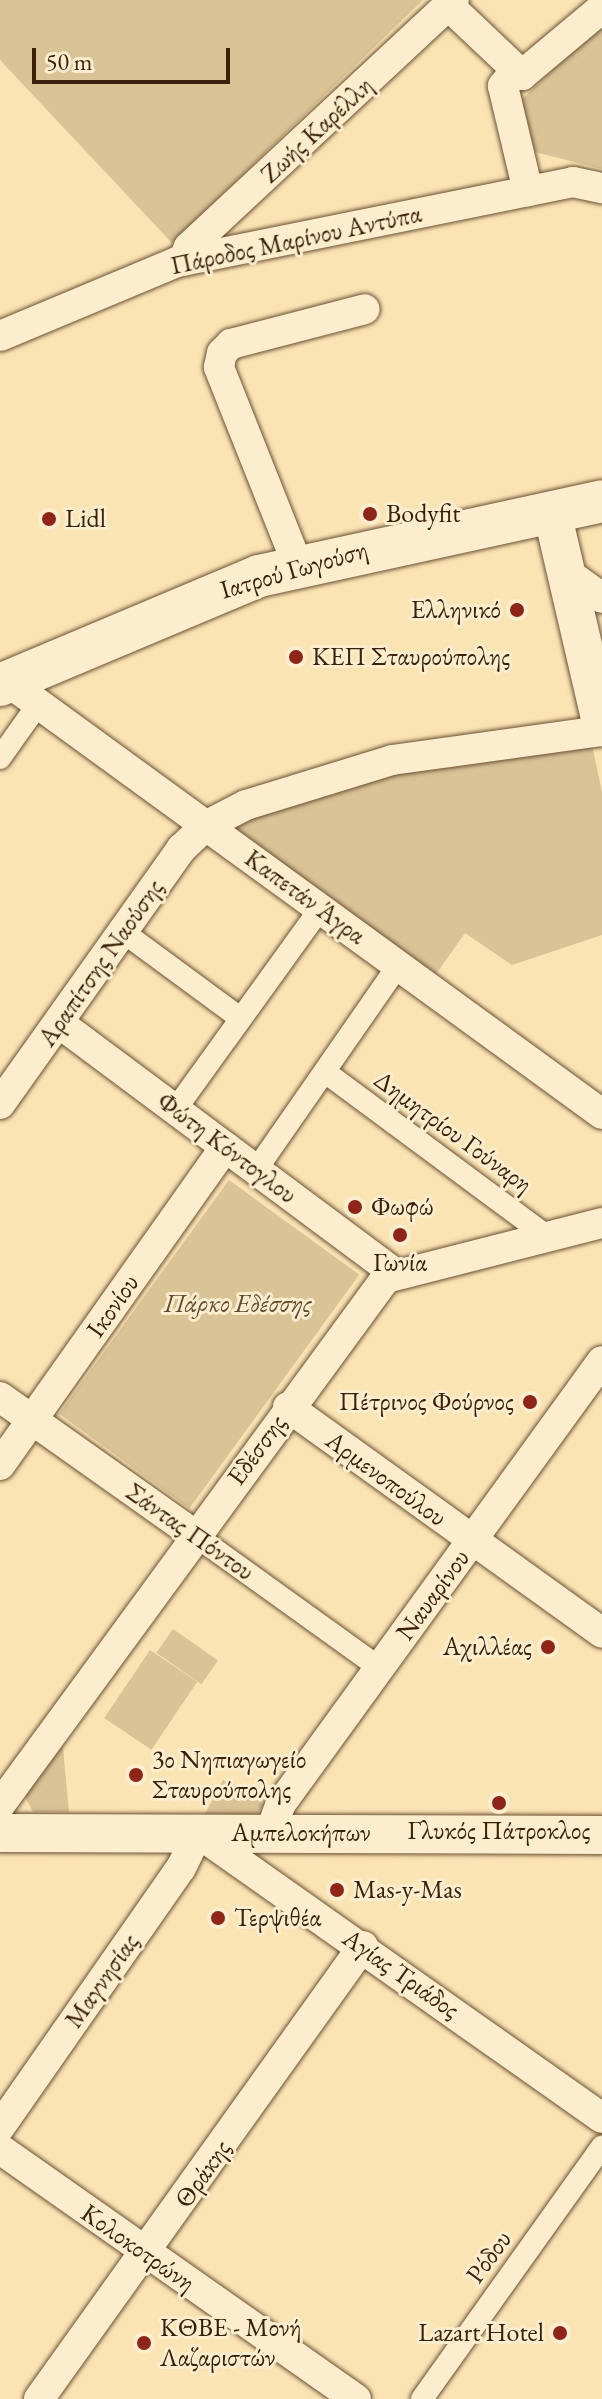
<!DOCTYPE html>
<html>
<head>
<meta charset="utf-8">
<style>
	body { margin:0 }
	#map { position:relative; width:602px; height:2399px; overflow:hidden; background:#fbe4b4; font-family:"EB Garamond",serif }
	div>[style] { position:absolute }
	.green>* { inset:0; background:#dac397; transform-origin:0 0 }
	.roads { filter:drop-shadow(0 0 2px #6b5134) drop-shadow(0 0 2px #6b5134) }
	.pedestrian>* { height:22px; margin:-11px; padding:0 11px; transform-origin:11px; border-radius:11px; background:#fcedce }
	.minor>* { height:30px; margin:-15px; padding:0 15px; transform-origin:15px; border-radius:15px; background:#fcedce }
	.tertiary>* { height:38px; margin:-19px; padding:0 19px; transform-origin:19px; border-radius:19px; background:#fcedce }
	.secondary>* { height:42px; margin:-21px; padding:0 21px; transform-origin:21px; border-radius:21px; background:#fcedce }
	.dots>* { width:22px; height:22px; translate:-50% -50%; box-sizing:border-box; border:4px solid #fcedce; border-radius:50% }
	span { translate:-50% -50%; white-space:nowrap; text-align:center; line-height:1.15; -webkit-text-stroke:6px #fcedce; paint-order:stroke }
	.street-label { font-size:26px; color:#3b200a }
	.poi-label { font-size:26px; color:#3b200a }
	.left { translate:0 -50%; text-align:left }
	.right { translate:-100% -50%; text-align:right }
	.park-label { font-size:26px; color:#63492d; font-style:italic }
	.scale { position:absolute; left:32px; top:48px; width:198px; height:36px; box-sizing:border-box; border:4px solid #3b200a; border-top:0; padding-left:10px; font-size:24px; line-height:28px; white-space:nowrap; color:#3b200a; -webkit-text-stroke:6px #fcedce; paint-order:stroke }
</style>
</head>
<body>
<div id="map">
	<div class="green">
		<i style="clip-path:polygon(0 0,423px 0,172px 243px,0 60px)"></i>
		<i style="clip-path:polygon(602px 22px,602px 169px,531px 151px,516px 105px)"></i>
		<i style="clip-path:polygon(592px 745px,602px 792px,602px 935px,512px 965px,465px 933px,429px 984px,224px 830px,286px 800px,374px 775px)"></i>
		<i style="left:229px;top:1180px;width:161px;height:289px;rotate:36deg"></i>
		<i style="left:173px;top:1629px;width:55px;height:29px;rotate:35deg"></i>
		<i style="left:150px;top:1650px;width:57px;height:82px;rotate:34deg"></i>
		<i style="clip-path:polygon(62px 1737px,69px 1812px,33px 1812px,22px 1791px)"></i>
		<i style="clip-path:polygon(223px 1780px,264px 1804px,256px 1815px,205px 1814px)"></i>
	</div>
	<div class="roads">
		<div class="pedestrian">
			<i style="left:0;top:758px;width:67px;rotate:-54.7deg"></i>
			<i style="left:123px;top:932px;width:145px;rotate:36.3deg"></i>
			<i style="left:325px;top:1072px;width:277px;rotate:36.5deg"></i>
			<i style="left:175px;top:1110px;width:248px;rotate:-54.2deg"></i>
			<i style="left:256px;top:1170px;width:249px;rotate:-55.2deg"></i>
			<i style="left:196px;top:1536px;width:226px;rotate:35.7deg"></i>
			<i style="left:422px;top:2399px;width:310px;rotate:-54.5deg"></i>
		</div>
		<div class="minor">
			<i style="left:448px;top:5px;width:102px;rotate:43.4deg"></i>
			<i style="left:522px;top:75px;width:104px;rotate:-39.9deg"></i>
			<i style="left:514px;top:72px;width:18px;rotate:128deg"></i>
			<i style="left:503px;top:86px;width:108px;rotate:76.6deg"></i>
			<i style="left:183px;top:261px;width:15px;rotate:-67deg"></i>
			<i style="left:189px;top:247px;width:362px;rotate:-43deg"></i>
			<i style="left:0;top:336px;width:192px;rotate:-22.7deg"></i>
			<i style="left:177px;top:262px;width:404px;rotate:-11.4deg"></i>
			<i style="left:573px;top:182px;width:30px;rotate:12deg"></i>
			<i style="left:298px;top:566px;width:214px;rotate:-111.7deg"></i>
			<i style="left:219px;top:367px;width:14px;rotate:-78deg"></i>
			<i style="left:222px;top:353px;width:13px;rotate:-45deg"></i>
			<i style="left:231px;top:344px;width:138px;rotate:-14.6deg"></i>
			<i style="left:566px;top:572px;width:44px;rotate:35.8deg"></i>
			<i style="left:7px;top:681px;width:736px;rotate:36.04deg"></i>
			<i style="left:59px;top:1023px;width:418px;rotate:36.7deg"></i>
			<i style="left:0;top:1104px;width:313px;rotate:-54.6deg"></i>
			<i style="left:181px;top:849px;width:35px;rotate:-43deg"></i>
			<i style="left:207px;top:825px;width:44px;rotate:-27.1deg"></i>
			<i style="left:246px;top:805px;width:153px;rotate:-17.1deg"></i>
			<i style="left:392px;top:760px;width:212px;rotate:-7.9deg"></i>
			<i style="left:0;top:1397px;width:240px;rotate:35.3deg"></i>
			<i style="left:288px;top:1407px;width:387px;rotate:35.7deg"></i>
			<i style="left:0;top:1465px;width:390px;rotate:-54.7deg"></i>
			<i style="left:0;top:1805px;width:653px;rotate:-53.78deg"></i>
			<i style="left:386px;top:1278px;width:223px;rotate:-14.3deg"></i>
			<i style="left:270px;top:1833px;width:30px;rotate:-70deg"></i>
			<i style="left:280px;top:1805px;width:548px;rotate:-54.05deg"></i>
			<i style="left:0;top:2127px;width:316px;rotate:-55.1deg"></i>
			<i style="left:181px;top:1868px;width:39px;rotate:-64deg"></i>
			<i style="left:198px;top:1833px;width:494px;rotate:35.2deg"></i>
			<i style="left:0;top:2149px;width:435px;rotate:35.1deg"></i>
			<i style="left:39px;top:2399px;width:557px;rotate:-54.43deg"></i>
		</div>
		<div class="tertiary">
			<i style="left:552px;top:512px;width:221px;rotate:76.9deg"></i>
			<i style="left:0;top:1833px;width:602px;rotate:0.19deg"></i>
		</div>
		<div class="secondary">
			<i style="left:0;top:685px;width:281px;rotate:-22.8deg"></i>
			<i style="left:259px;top:576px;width:351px;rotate:-12.3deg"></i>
		</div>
	</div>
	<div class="dots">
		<i style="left:370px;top:514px;background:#8f2418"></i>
		<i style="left:49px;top:519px;background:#8f2418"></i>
		<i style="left:517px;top:610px;background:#8f2418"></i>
		<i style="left:296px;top:657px;background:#8f2418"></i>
		<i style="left:355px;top:1207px;background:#8f2418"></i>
		<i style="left:400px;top:1235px;background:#8f2418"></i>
		<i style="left:530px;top:1402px;background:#8f2418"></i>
		<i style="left:548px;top:1647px;background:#8f2418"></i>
		<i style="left:136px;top:1775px;background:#8f2418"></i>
		<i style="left:499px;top:1803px;background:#8f2418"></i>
		<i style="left:337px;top:1890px;background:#8f2418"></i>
		<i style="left:218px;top:1918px;background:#8f2418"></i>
		<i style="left:560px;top:2333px;background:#8f2418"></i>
		<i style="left:144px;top:2343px;background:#8f2418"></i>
	</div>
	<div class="street-label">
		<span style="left:317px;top:130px;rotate:-43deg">Ζωής Καρέλλη</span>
		<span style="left:296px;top:240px;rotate:-12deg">Πάροδος Μαρίνου Αντύπα</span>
		<span style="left:294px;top:570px;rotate:-16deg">Ιατρού Γωγούση</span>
		<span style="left:305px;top:897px;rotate:36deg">Καπετάν Άγρα</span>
		<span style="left:101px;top:963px;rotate:-55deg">Αραπίτσης Ναούσης</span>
		<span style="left:453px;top:1132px;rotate:36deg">Δημητρίου Γούναρη</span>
		<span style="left:227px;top:1148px;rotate:37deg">Φώτη Κόντογλου</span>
		<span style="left:113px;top:1306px;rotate:-55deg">Ικονίου</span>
		<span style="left:257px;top:1450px;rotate:-54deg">Εδέσσης</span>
		<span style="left:386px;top:1479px;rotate:36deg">Αρμενοπούλου</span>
		<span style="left:190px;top:1532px;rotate:35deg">Σάντας Πόντου</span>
		<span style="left:433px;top:1595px;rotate:-54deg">Ναυαρίνου</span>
		<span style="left:301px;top:1833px">Αμπελοκήπων</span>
		<span style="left:401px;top:1974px;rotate:35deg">Αγίας Τριάδος</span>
		<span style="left:102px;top:1981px;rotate:-55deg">Μαγνησίας</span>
		<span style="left:203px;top:2174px;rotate:-55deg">Θράκης</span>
		<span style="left:138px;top:2248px;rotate:35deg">Κολοκοτρώνη</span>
		<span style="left:489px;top:2257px;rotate:-54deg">Ρόδου</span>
	</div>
	<div class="poi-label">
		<span class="left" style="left:386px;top:514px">Bodyfit</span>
		<span class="left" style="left:65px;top:519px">Lidl</span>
		<span class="right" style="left:501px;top:610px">Ελληνικό</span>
		<span class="left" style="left:312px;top:657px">ΚΕΠ Σταυρούπολης</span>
		<span class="left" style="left:371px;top:1207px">Φωφώ</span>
		<span style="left:400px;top:1263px">Γωνία</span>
		<span class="right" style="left:514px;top:1402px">Πέτρινος Φούρνος</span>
		<span class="right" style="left:532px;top:1647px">Αχιλλέας</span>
		<span class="left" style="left:152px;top:1775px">3ο Νηπιαγωγείο<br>Σταυρούπολης</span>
		<span style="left:499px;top:1831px">Γλυκός Πάτροκλος</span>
		<span class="left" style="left:353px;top:1890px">Mas-y-Mas</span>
		<span class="left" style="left:234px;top:1918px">Τερψιθέα</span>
		<span class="left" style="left:160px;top:2343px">ΚΘΒΕ - Μονή<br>Λαζαριστών</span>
		<span class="right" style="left:544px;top:2333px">Lazart Hotel</span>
	</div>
	<div class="park-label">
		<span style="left:238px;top:1304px">Πάρκο Εδέσσης</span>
	</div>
	<div class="scale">50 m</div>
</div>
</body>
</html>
